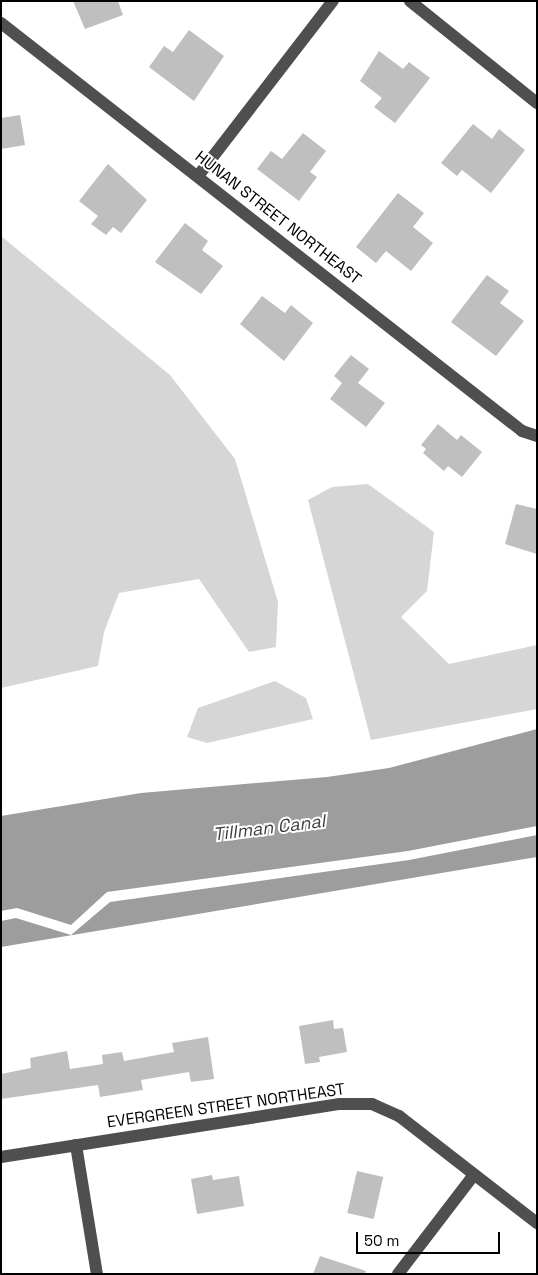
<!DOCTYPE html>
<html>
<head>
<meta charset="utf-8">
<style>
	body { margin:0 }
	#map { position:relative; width:538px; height:1275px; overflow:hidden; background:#fff; font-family:"Space Grotesk",sans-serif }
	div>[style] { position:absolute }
	.green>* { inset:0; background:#d6d6d6 }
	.water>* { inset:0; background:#9d9d9d }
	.building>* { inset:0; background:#bfbfbf; transform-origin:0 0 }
	.minor>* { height:12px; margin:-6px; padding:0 6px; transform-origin:6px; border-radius:6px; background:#4f4f4f }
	span { translate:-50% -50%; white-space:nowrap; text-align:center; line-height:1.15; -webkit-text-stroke:4px #fff; paint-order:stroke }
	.street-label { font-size:16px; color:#000 }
	.water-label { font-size:18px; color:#3e3e3e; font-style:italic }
	.frame { position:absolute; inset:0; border:2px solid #000; pointer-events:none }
	.scale { position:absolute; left:356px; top:1232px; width:144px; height:22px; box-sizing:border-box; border:2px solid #000; border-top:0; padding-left:6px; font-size:15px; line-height:18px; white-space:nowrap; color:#000; -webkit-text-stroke:4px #fff; paint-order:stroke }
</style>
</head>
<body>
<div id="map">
	<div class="green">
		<i style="clip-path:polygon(1px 236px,170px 375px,235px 459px,278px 602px,276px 647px,249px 652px,199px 579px,119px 593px,104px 632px,98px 666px,1px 688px)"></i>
		<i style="clip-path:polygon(368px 484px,434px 532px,427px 591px,401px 617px,449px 664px,537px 645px,537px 709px,371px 740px,308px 500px,332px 487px)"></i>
		<i style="clip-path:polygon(275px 681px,306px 698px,313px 719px,207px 743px,187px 737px,198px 708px)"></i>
	</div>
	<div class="water">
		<i style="clip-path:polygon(537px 729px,537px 826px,408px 851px,107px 892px,71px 925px,17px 908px,1px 911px,1px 816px,141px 793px,327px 777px,389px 768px)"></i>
		<i style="clip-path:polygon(537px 835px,537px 857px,1px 947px,1px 921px,16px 918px,71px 935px,110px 902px,409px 860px)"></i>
	</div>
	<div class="building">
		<i style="clip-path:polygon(73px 1px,118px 1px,123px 15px,85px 29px)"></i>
		<i style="clip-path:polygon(189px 30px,224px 56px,194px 101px,149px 67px,164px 46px,173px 52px)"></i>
		<i style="clip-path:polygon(379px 51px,403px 69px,409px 62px,430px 78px,395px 123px,374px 107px,382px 98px,360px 81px)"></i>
		<i style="clip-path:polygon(20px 115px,25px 145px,1px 149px,1px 118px)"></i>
		<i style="clip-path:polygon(473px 124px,492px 139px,499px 129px,525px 150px,491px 193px,462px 170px,457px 176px,441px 163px)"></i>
		<i style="clip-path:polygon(303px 133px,326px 151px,310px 172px,317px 177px,299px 201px,257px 169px,271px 151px,282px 159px)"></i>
		<i style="clip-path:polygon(108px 164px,147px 200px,121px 233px,113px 227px,106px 235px,91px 224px,98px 216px,79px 201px)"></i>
		<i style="clip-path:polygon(398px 193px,424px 213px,413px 227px,433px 243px,411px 271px,386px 251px,376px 263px,356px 247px)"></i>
		<i style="clip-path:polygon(185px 223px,208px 241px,202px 250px,223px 266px,201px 294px,155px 262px)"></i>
		<i style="clip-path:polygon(487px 275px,509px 291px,500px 303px,524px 321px,496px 356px,451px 322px)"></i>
		<i style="clip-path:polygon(262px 296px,285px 313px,291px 305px,313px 323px,284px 361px,240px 324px)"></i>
		<i style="clip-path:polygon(351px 355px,369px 369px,358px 383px,385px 403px,366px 427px,330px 399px,342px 383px,334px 376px)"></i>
		<i style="clip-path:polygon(438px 424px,457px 440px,461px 435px,482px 452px,462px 477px,448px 466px,444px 471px,423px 453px,426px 449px,421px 445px)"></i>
		<i style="clip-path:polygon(516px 504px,537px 509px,537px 554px,505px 544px)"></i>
		<i style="clip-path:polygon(333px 1020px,334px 1029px,343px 1028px,347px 1052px,319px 1057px,320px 1062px,305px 1064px,299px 1026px)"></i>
		<i style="clip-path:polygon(208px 1037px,214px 1079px,191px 1082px,189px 1072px,141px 1080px,143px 1090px,100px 1097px,98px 1085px,1px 1099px,1px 1074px,31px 1068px,30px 1058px,67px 1051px,70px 1069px,103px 1064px,102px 1055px,122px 1052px,124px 1061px,174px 1052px,172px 1043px)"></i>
		<i style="left:357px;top:1171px;width:27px;height:43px;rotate:13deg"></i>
		<i style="clip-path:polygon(212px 1175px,213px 1180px,239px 1176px,244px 1206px,197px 1214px,191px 1179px)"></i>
		<i style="clip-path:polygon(320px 1256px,366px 1271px,365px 1274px,313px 1274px)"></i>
	</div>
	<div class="minor">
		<i style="left:410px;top:1px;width:163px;rotate:38.8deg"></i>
		<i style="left:1px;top:23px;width:662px;rotate:38.06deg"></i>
		<i style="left:522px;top:431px;width:16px;rotate:18deg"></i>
		<i style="left:198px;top:176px;width:221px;rotate:-52.4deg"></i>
		<i style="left:76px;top:1145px;width:131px;rotate:80.8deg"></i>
		<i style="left:1px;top:1157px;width:343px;rotate:-8.9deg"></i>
		<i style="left:340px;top:1104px;width:32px"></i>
		<i style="left:372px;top:1104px;width:30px;rotate:24deg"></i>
		<i style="left:399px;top:1116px;width:175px;rotate:37.8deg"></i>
		<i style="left:398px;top:1274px;width:123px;rotate:-52.6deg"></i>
	</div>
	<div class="street-label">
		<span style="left:278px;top:218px;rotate:38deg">HUNAN STREET NORTHEAST</span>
		<span style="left:226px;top:1106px;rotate:-8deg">EVERGREEN STREET NORTHEAST</span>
	</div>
	<div class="water-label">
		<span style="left:269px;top:828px;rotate:-7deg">Tillman Canal</span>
	</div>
	<div class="frame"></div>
	<div class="scale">50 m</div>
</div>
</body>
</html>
